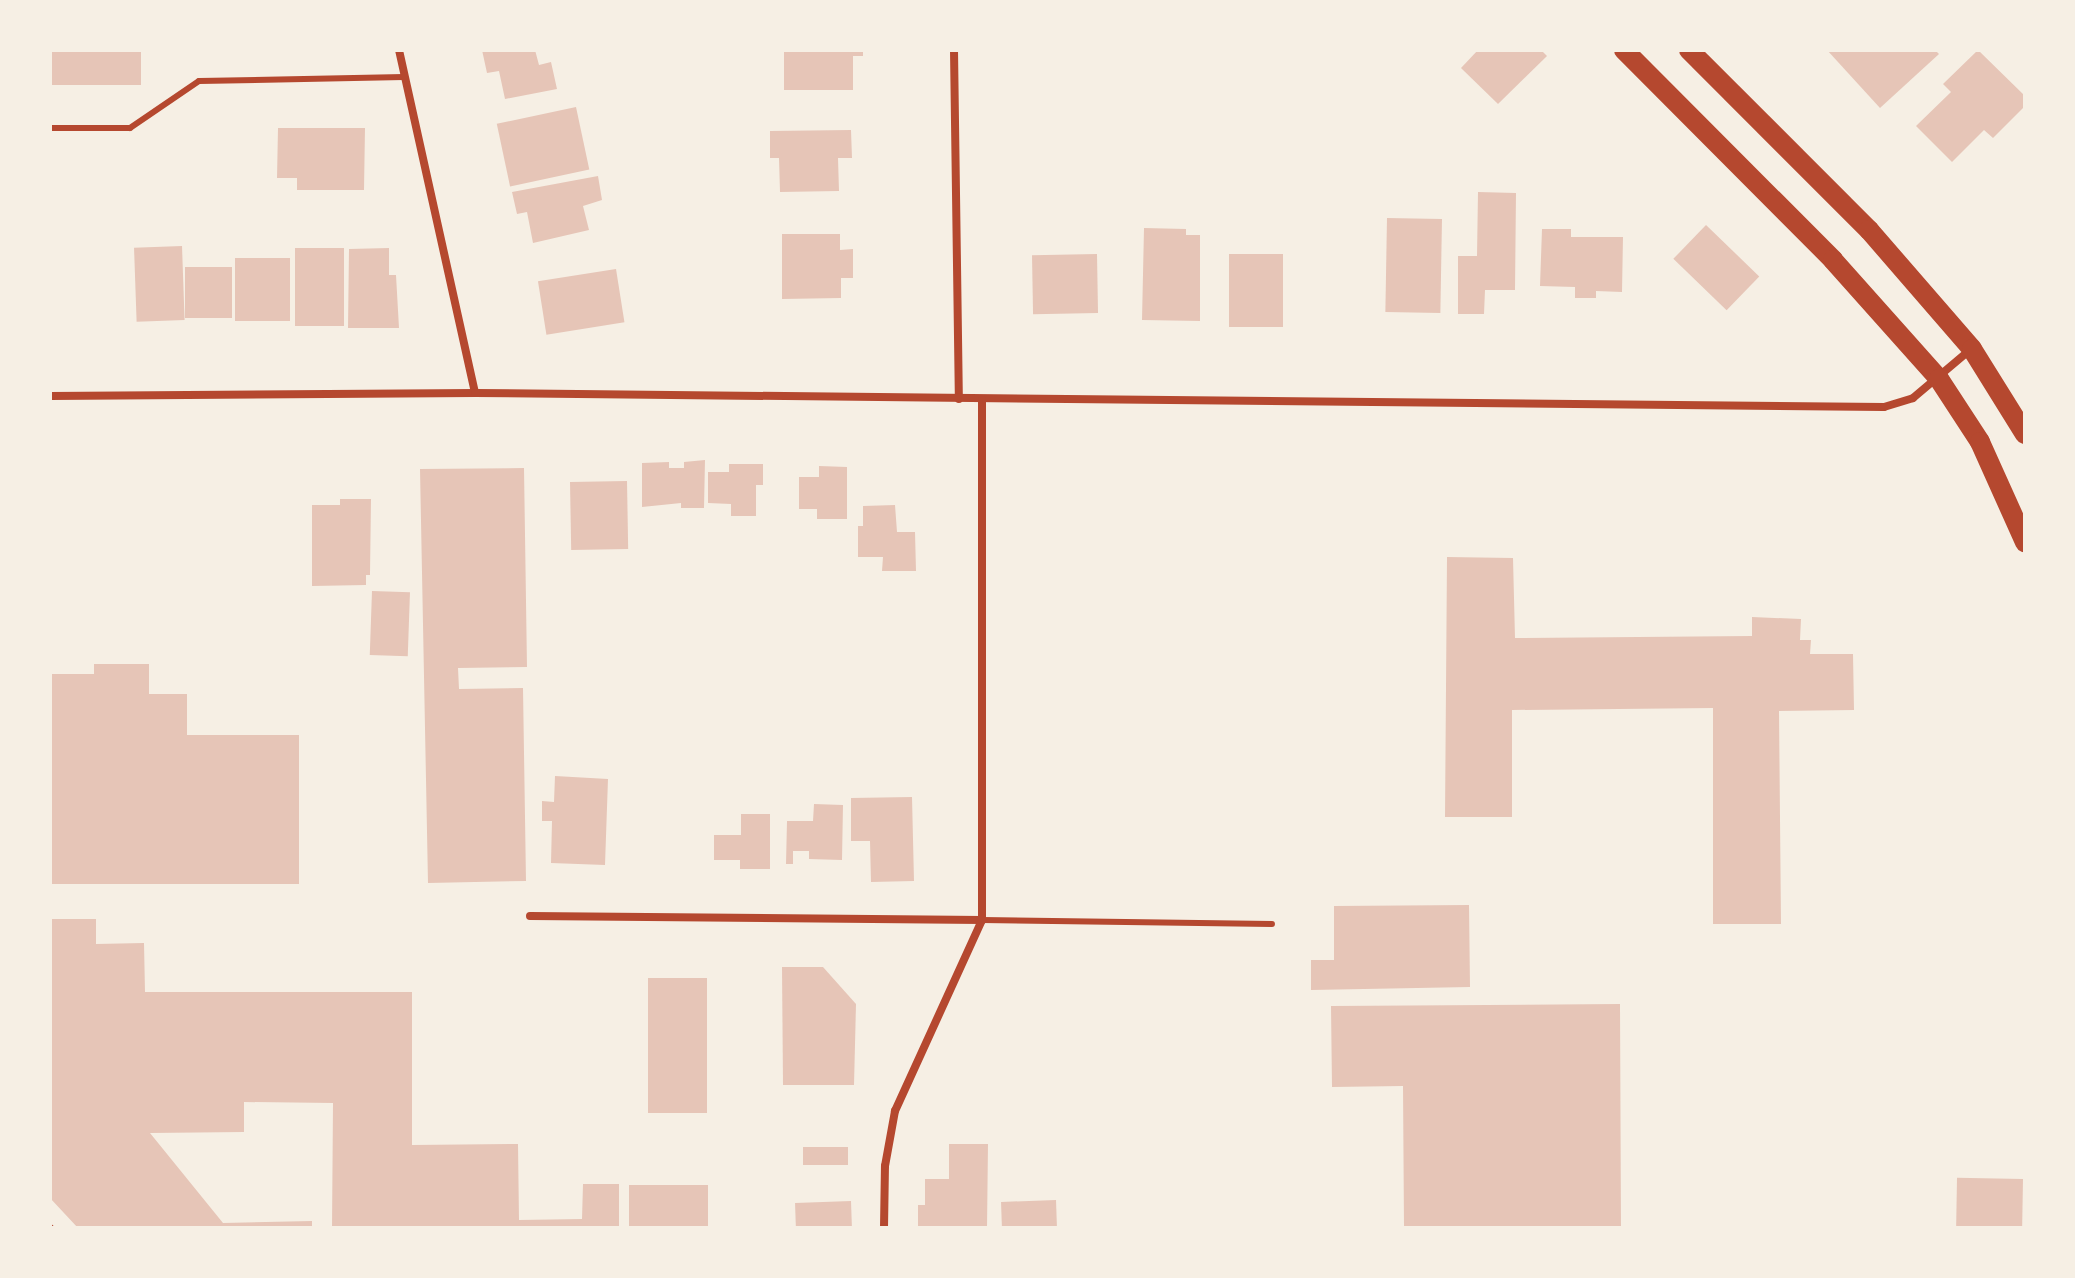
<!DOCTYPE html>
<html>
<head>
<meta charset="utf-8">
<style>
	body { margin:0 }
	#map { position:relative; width:2075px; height:1278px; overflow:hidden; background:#f6efe4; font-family:Raleway,sans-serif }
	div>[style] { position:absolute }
	.building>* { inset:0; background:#e6c5b7; transform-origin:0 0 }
	.path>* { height:5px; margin:-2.5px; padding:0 2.5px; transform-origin:2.5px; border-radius:2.5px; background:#b5482f }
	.service>* { height:6px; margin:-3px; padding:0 3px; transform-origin:3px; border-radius:3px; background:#b5482f }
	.minor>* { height:8px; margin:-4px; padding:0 4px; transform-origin:4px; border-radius:4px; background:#b5482f }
	.primary>* { height:20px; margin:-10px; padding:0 10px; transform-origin:10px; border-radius:10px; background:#b5482f }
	span { translate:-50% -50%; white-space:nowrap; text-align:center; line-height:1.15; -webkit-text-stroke:6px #f6efe4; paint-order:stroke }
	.frame { position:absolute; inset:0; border:52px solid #f6efe4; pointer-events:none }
</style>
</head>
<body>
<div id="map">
	<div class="building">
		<i style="left:50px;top:50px;width:91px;height:35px"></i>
		<i style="clip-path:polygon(482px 50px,535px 50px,539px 65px,551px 62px,557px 89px,505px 99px,499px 71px,487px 73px)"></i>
		<i style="clip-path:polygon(784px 50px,863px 50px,863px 56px,853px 56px,853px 90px,784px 90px)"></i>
		<i style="clip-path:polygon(1478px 50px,1541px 50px,1547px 56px,1498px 104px,1461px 68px)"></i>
		<i style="clip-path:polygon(1827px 50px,1935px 50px,1939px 54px,1880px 108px)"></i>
		<i style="clip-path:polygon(1978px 50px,2025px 96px,2025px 106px,1993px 138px,1984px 130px,1952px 162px,1916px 126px,1951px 92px,1943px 84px)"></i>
		<i style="left:576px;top:107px;width:64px;height:81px;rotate:78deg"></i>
		<i style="clip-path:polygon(278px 128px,365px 128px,364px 190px,297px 190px,297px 178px,277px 178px)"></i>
		<i style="clip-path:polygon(851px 130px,852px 158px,838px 158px,839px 191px,780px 192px,779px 158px,770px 158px,770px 131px)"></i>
		<i style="clip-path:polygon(598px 176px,602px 200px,583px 206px,589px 230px,533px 243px,527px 212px,517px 214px,512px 192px)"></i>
		<i style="clip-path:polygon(1478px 192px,1516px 193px,1515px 290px,1485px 290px,1484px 314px,1458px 314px,1458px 256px,1477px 256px)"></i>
		<i style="left:1387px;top:218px;width:55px;height:94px;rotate:1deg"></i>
		<i style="left:1706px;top:225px;width:74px;height:47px;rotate:44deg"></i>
		<i style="clip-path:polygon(1144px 228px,1186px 229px,1186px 235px,1200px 235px,1200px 321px,1142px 320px)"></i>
		<i style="clip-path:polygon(1542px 229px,1571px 229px,1571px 237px,1623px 237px,1622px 292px,1596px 291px,1596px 298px,1575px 298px,1575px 287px,1540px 286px)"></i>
		<i style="clip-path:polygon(782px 234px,840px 234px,840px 250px,853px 249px,853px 278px,841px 278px,841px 298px,782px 299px)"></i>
		<i style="left:182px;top:246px;width:74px;height:48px;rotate:88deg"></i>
		<i style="left:295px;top:248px;width:49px;height:78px"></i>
		<i style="clip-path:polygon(389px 248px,389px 275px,396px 275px,399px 328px,348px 328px,349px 249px)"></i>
		<i style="left:1097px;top:254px;width:59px;height:65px;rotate:89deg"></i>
		<i style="left:1229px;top:254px;width:54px;height:73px"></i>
		<i style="left:235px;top:258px;width:55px;height:63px"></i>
		<i style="left:185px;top:267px;width:47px;height:51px"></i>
		<i style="left:616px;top:269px;width:54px;height:79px;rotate:81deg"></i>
		<i style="clip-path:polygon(705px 460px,704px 508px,681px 508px,681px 503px,642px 507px,642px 463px,669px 462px,669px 468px,684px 468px,684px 462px)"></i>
		<i style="clip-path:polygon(729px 464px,763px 464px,763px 485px,756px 485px,756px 516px,731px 516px,731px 504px,708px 503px,708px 472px,729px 472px)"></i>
		<i style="clip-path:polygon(819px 466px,847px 467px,847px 519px,817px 519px,817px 509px,799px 509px,799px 477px,819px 477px)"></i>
		<i style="clip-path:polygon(524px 468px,527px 667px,458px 668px,459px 689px,523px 688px,526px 881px,428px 883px,420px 469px)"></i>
		<i style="left:627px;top:481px;width:68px;height:57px;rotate:89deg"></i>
		<i style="clip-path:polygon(340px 499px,371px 499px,370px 575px,366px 575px,366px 585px,312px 586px,312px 505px,340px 505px)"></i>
		<i style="clip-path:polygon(895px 505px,897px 532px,915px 532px,916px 571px,882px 571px,883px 557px,858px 557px,858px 526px,863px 526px,863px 506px)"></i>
		<i style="clip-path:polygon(1447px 557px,1513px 558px,1515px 638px,1752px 636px,1752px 617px,1801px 619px,1800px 640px,1811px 640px,1810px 654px,1853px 654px,1854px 710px,1779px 711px,1781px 924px,1713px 924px,1713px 708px,1512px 710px,1512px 817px,1445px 817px)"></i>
		<i style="left:372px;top:591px;width:38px;height:64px;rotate:2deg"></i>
		<i style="clip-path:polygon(94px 664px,149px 664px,149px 694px,187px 694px,187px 735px,299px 735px,299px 884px,50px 884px,50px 674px,94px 674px)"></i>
		<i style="clip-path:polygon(555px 776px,608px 779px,605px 865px,551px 863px,552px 821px,542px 821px,542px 801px,554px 802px)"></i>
		<i style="clip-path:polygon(912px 797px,914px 881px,871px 882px,870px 841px,851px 841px,851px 798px)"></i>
		<i style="clip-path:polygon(814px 804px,843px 805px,842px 860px,809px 859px,809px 851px,793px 851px,793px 864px,786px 864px,787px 821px,813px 821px)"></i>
		<i style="clip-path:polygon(741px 814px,770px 814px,770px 869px,740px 869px,740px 860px,714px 860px,714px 835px,741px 835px)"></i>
		<i style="clip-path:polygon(1469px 905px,1470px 987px,1311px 990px,1311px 960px,1334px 960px,1334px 906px)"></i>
		<i style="clip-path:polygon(50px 919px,96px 919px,96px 944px,144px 943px,145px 992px,412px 992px,412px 1145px,518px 1144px,519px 1220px,582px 1219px,583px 1184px,619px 1184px,619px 1228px,332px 1228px,333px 1103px,244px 1102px,244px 1132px,150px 1133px,223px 1223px,312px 1221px,312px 1228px,78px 1228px,50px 1198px)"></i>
		<i style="clip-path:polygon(782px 967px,823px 967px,856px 1004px,854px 1085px,783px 1085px)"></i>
		<i style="left:648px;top:978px;width:59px;height:135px"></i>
		<i style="clip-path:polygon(1620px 1004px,1621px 1228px,1404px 1228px,1403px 1086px,1332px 1087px,1331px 1006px)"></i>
		<i style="clip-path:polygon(949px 1144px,988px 1144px,987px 1228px,918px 1228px,918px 1205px,925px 1205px,925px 1179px,949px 1179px)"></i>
		<i style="left:803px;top:1147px;width:45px;height:18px"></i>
		<i style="left:2023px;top:1179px;width:49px;height:66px;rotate:91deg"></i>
		<i style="left:629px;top:1185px;width:79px;height:43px"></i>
		<i style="left:1056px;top:1200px;width:28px;height:55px;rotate:88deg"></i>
		<i style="left:851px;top:1201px;width:27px;height:56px;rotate:88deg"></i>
	</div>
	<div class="path">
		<i style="left:50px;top:1226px;width:3px;rotate:45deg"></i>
	</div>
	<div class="service">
		<i style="left:50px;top:128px;width:80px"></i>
		<i style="left:130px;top:128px;width:83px;rotate:-34.3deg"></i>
		<i style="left:199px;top:81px;width:205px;rotate:-1.1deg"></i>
		<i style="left:982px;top:920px;width:290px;rotate:0.8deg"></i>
	</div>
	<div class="minor">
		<i style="left:399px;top:50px;width:351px;rotate:77.5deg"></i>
		<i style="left:954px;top:50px;width:349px;rotate:89.2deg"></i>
		<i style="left:50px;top:396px;width:425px;rotate:-0.4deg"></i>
		<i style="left:475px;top:393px;width:1409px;rotate:0.57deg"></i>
		<i style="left:1884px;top:407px;width:30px;rotate:-17deg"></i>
		<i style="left:1913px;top:398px;width:76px;rotate:-40.2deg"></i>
		<i style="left:530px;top:916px;width:452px;rotate:0.5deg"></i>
		<i style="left:884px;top:1228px;width:62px;rotate:-89.1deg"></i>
		<i style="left:885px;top:1166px;width:56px;rotate:-79.7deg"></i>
		<i style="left:895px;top:1111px;width:210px;rotate:-65.5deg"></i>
		<i style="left:982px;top:920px;width:520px;rotate:-90deg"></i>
	</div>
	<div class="primary">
		<i style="left:1624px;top:50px;width:296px;rotate:45.1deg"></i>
		<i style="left:1833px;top:260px;width:159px;rotate:48.3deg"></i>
		<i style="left:1939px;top:379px;width:75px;rotate:56.9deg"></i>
		<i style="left:1980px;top:442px;width:110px;rotate:65.8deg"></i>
		<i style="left:1689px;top:50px;width:255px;rotate:45deg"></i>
		<i style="left:1869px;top:230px;width:157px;rotate:49.1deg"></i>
		<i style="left:1972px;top:349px;width:100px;rotate:58.1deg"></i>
	</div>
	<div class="frame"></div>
</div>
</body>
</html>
